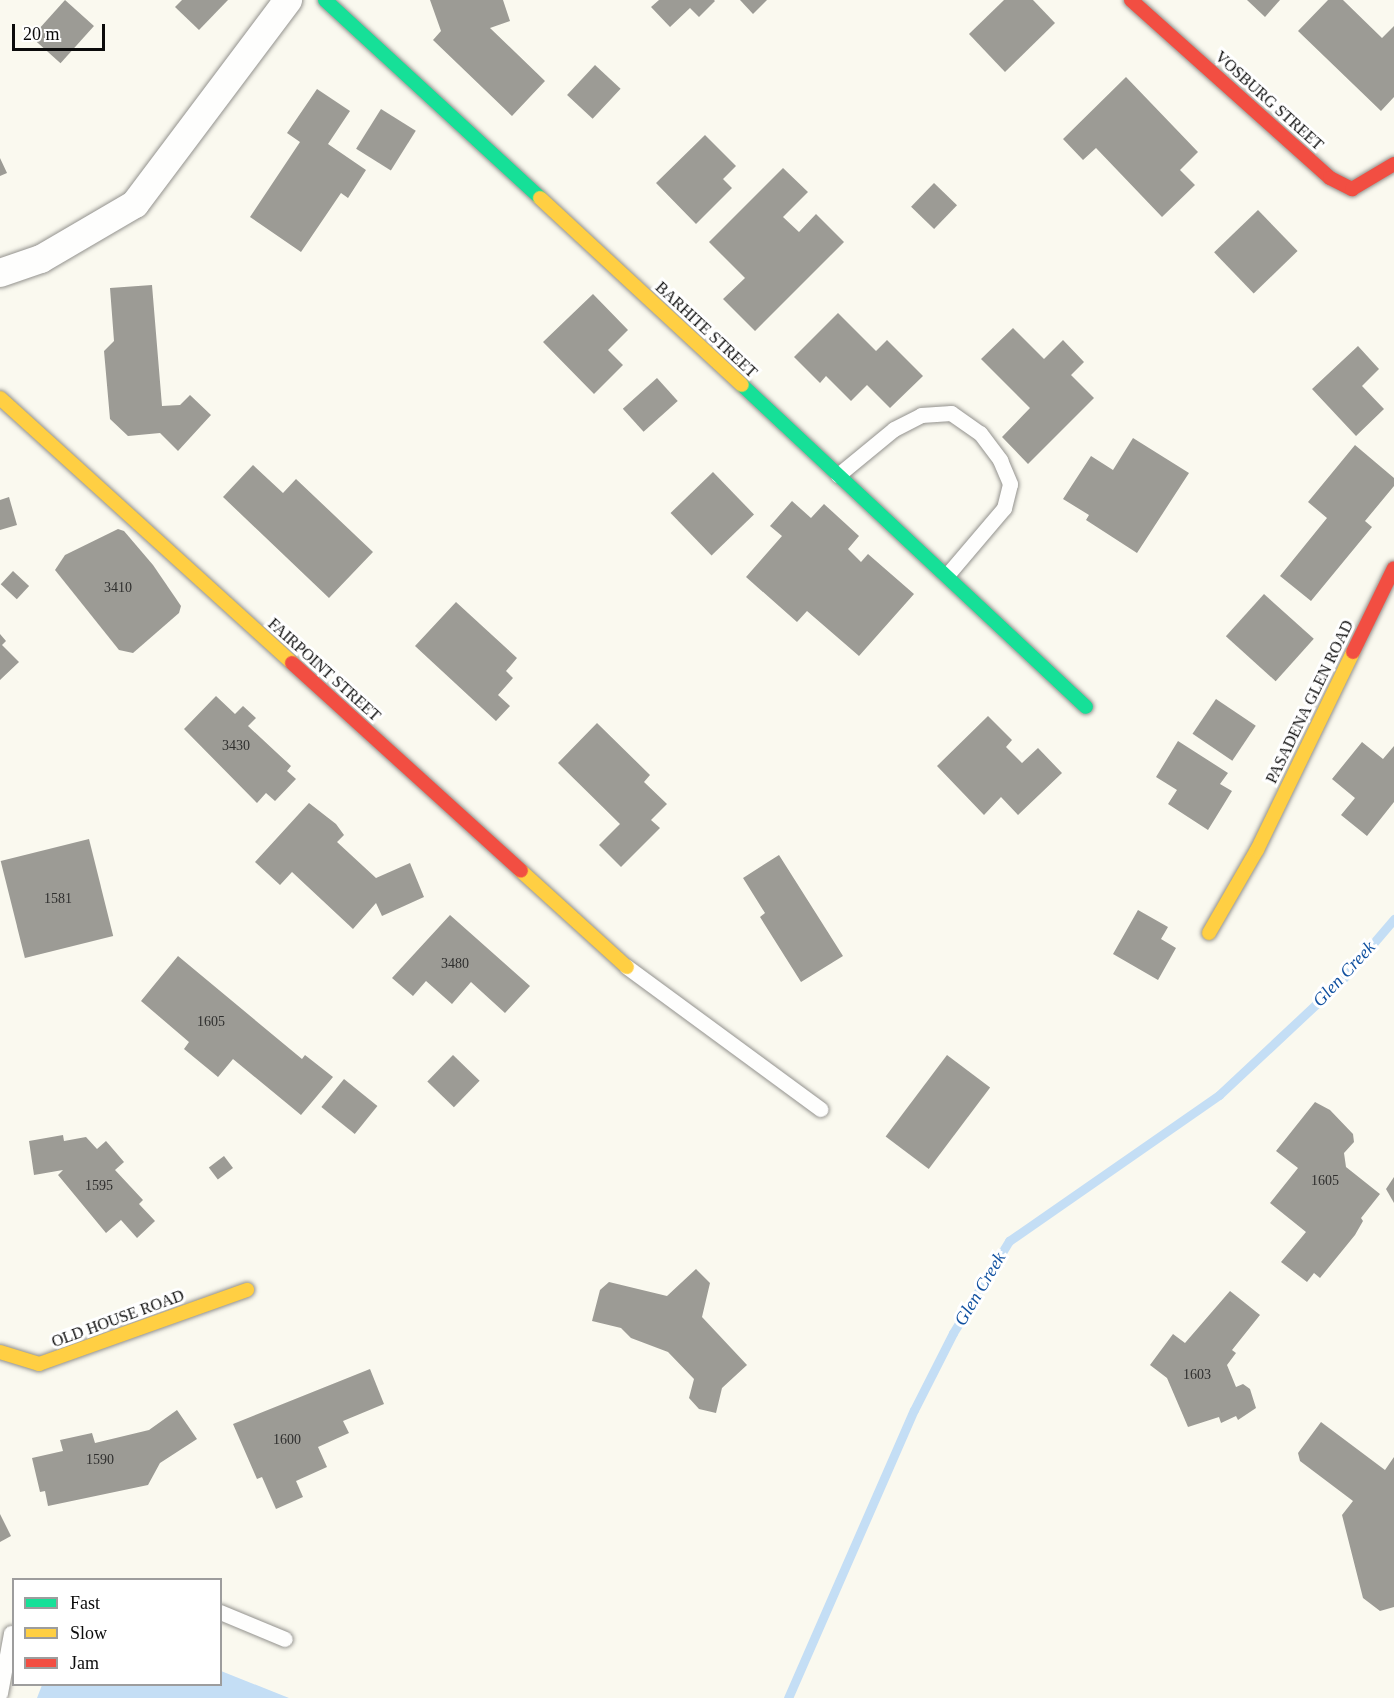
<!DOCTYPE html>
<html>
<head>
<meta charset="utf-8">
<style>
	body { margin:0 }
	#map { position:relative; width:1394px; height:1698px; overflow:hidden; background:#faf9ef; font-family:"Times New Roman",serif }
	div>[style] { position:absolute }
	.water>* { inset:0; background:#c4def5 }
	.stream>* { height:9px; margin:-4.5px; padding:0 4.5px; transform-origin:4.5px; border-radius:4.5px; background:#c4def5 }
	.building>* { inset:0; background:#9c9b95; transform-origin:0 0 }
	.roads { filter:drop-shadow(0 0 2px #93928e) drop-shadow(0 0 2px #93928e) }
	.lane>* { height:15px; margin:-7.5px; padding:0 7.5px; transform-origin:7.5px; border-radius:7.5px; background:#fefefd }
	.street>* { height:28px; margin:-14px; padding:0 14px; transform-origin:14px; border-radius:14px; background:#fefefd }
	.fast>* { height:14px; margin:-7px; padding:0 7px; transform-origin:7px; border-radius:7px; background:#16e098 }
	.slow>* { height:14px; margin:-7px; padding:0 7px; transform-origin:7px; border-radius:7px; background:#ffcf43 }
	.jam>* { height:14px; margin:-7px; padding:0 7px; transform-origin:7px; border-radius:7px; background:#f24e42 }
	span { translate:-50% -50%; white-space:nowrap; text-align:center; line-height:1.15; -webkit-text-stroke:6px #fff; paint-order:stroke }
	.number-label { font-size:14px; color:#2f2f2e }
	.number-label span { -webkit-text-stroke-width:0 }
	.street-label { font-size:16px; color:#0b0b0b }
	.water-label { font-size:18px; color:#1151a0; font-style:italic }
	.legend { position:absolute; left:12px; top:1578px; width:210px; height:108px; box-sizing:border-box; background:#fff; border:2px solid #9d9d9d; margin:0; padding:8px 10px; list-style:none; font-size:18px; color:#0b0b0b }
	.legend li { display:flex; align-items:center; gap:12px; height:30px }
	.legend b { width:30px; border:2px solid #9d9d9d }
	.scale { position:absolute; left:12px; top:24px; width:93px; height:27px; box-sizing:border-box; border:3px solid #0b0b0b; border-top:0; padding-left:8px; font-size:18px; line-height:21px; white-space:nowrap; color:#0b0b0b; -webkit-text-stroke:4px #fff; paint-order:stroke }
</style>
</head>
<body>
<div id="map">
	<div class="water">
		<i style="clip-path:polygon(221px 1671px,289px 1698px,37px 1698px,42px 1685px,220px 1684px)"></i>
	</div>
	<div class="stream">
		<i style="left:788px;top:1698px;width:314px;rotate:-66.4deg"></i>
		<i style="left:914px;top:1410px;width:86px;rotate:-63.1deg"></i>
		<i style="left:953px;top:1333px;width:108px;rotate:-58.7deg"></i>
		<i style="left:1009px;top:1241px;width:256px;rotate:-34.8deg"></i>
		<i style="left:1219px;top:1095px;width:167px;rotate:-43.1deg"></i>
		<i style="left:1341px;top:981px;width:82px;rotate:-49.5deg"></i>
	</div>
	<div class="building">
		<i style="left:65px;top:0;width:39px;height:50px;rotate:42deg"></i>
		<i style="clip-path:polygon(182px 0,228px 0,199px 30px,175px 7px)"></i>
		<i style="clip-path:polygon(430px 0,503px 0,510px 21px,490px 28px,545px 81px,512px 116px,433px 40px,441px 31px)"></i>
		<i style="clip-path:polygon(659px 0,714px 0,715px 1px,699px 17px,690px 8px,670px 27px,651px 7px)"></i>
		<i style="clip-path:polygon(740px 0,767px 0,753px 14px)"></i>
		<i style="clip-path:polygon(1004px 0,1033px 0,1055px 23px,1005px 72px,969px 34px)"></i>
		<i style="clip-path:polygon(1247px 0,1280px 0,1265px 17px)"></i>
		<i style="clip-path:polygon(1328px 0,1343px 0,1382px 38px,1394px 26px,1394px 97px,1381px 111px,1298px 31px)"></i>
		<i style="left:595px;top:65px;width:35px;height:41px;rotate:43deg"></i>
		<i style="clip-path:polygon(1126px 77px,1198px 152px,1180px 170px,1195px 185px,1162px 217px,1096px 148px,1083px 160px,1063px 139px)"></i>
		<i style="clip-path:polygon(317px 89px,350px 111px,328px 144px,366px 170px,348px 198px,341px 193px,301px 252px,250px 217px,300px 142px,287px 133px)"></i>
		<i style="left:381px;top:109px;width:41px;height:47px;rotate:32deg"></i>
		<i style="clip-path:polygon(705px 135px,736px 166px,723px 179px,732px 188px,696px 224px,656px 183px)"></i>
		<i style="clip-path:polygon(0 158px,7px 173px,0 176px)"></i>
		<i style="clip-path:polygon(783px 168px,808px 192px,783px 217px,799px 232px,816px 214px,844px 242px,755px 331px,723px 299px,745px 278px,709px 242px)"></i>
		<i style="left:934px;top:183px;width:32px;height:33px;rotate:44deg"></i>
		<i style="left:1258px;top:210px;width:57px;height:61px;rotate:46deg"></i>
		<i style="clip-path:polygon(152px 285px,162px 406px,180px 405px,190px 395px,211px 415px,178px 451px,160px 433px,128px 436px,110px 419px,104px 351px,114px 341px,110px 288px)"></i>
		<i style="clip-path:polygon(593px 294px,628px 330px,608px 350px,623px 365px,594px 394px,543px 342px)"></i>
		<i style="clip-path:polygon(838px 313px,876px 351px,887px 340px,923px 376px,890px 408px,867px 385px,851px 401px,826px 376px,820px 383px,794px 357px)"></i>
		<i style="clip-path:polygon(1013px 328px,1044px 359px,1063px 340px,1084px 362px,1071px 375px,1094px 398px,1028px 464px,1002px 437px,1030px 408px,981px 359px)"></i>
		<i style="clip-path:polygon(1358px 346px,1379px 369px,1362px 386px,1384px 409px,1356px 436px,1312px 389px)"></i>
		<i style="left:657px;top:378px;width:31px;height:46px;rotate:48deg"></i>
		<i style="clip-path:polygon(1133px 438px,1189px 473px,1137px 553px,1086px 520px,1089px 515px,1063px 499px,1091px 456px,1113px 470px)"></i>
		<i style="clip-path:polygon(1355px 445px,1394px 478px,1394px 486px,1365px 521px,1372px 527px,1311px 601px,1280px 576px,1327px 518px,1308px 502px)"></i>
		<i style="clip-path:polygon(253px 465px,283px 493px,296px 479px,373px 552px,329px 598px,223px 497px)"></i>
		<i style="left:713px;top:472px;width:59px;height:59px;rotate:46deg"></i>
		<i style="clip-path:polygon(9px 497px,17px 525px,0 530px,0 500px)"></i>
		<i style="clip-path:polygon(792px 501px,811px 518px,824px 504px,859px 536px,848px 549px,861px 562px,868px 554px,914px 594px,859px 656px,807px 611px,797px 622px,746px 577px,782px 536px,770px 526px)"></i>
		<i style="clip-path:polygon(118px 529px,124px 531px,153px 565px,181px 606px,179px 613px,133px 653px,119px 650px,55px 570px,65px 555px)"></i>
		<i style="left:13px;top:571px;width:22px;height:18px;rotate:43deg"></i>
		<i style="left:1264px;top:594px;width:67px;height:57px;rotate:42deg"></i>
		<i style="clip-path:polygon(456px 602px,517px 658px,506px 671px,513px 678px,498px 695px,510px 706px,496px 721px,415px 646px)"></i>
		<i style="clip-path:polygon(0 634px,6px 641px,2px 645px,19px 662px,0 680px)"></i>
		<i style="clip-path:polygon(216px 696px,235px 714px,243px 706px,256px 718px,248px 726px,291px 766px,287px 771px,296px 779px,275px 801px,266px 793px,257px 803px,184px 729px)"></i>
		<i style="left:1216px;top:699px;width:48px;height:42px;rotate:34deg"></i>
		<i style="clip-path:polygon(988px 716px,1012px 740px,1006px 747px,1022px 763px,1038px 748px,1062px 773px,1018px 815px,1001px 797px,984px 815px,937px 766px)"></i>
		<i style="clip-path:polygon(597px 723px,650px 775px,644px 782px,667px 804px,651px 820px,660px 828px,621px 867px,599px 845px,620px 824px,558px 763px)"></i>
		<i style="clip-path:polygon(1178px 741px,1228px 773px,1220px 784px,1232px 791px,1208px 830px,1168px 804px,1177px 790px,1156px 777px)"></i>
		<i style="clip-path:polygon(1362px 742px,1383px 759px,1394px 746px,1394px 802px,1367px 836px,1341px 815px,1355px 798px,1332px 779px)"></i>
		<i style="clip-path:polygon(309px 803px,336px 824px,344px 835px,337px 842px,376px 878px,410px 863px,424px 897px,382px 916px,376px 903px,353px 929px,292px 872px,280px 885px,255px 862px)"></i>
		<i style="left:89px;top:839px;width:100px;height:91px;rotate:76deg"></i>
		<i style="clip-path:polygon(779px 855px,843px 956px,801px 982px,760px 917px,765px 913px,743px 878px)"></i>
		<i style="clip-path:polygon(1138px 910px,1168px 927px,1161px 939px,1176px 948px,1158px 980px,1113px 954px)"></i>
		<i style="clip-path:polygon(450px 915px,530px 986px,505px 1013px,471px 982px,452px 1004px,426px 981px,413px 996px,392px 978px)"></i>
		<i style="clip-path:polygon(178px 956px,302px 1059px,305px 1055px,333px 1077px,301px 1115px,233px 1059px,218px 1077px,184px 1049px,189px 1042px,141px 1001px)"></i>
		<i style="left:453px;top:1055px;width:37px;height:37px;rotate:44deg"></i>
		<i style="left:947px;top:1055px;width:54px;height:102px;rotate:37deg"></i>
		<i style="left:344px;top:1079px;width:43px;height:36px;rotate:39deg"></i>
		<i style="clip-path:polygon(1315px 1102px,1330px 1110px,1353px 1134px,1354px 1142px,1344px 1153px,1346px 1167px,1380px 1194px,1361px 1218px,1363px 1221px,1355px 1235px,1320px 1278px,1314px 1273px,1307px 1282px,1281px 1262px,1306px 1232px,1270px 1203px,1298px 1168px,1276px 1151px)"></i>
		<i style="clip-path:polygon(63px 1135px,64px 1141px,86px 1137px,97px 1149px,106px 1141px,124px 1162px,115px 1170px,143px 1200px,139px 1204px,155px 1221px,137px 1238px,121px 1220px,106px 1233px,58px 1175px,63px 1170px,34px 1175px,29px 1141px)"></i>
		<i style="left:224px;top:1156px;width:15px;height:19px;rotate:53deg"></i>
		<i style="clip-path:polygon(1394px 1177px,1394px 1203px,1386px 1189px)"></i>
		<i style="clip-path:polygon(696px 1269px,710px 1283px,702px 1317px,747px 1365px,722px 1388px,716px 1413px,699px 1409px,689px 1398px,694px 1379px,668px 1352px,631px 1338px,621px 1328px,592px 1321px,600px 1290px,609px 1282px,667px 1296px)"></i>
		<i style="clip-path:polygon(1230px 1291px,1260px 1315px,1232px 1350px,1236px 1353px,1227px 1365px,1236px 1387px,1243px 1384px,1250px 1389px,1256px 1408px,1238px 1420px,1236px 1416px,1221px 1423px,1219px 1417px,1188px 1427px,1167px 1378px,1150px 1365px,1173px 1334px,1185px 1343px)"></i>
		<i style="clip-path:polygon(370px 1369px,384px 1404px,343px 1421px,349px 1433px,318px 1447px,327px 1467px,296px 1481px,303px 1497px,276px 1509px,262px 1477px,257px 1479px,233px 1424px)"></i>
		<i style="clip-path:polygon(177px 1410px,197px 1439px,160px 1463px,148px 1485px,48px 1506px,45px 1491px,40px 1492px,32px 1458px,63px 1451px,60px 1440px,92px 1433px,95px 1443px,149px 1430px)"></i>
		<i style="clip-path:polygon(1321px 1422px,1385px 1470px,1394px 1457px,1394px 1607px,1380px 1611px,1363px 1598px,1342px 1515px,1353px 1501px,1300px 1461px,1298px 1453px)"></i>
		<i style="clip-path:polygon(0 1514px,11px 1536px,0 1542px)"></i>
	</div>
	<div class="roads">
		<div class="lane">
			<i style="left:838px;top:475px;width:72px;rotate:-39.4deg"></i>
			<i style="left:894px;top:429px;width:30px;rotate:-27deg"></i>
			<i style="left:921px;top:415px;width:30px;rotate:-4deg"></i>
			<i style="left:951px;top:413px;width:35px;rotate:35deg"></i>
			<i style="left:980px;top:433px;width:34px;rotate:53deg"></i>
			<i style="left:1000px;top:460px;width:26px;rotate:67deg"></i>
			<i style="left:1010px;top:484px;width:25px;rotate:104deg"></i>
			<i style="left:1004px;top:508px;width:88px;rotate:130.4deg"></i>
			<i style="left:627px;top:967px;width:240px;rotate:36.3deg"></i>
			<i style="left:220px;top:1612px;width:70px;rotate:22.6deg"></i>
			<i style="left:0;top:1693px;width:61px;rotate:-79.6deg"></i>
		</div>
		<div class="street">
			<i style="left:0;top:273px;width:43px;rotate:-18.9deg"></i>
			<i style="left:41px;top:259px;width:109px;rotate:-30.3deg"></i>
			<i style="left:135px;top:204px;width:255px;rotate:-53.1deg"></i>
		</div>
		<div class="fast">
			<i style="left:325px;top:0;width:292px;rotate:42.6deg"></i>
			<i style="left:742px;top:385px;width:471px;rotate:43.1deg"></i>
		</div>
		<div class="slow">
			<i style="left:540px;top:198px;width:275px;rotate:42.8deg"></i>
			<i style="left:0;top:398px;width:394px;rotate:42.2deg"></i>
			<i style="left:521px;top:871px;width:143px;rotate:42.2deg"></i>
			<i style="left:1209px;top:933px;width:96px;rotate:-60deg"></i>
			<i style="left:1257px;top:850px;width:220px;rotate:-64.1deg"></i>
			<i style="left:0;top:1352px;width:41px;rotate:17.1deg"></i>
			<i style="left:39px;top:1364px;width:221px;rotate:-19.6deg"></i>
		</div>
		<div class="jam">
			<i style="left:1131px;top:0;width:267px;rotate:41.8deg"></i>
			<i style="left:1330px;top:178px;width:25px;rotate:27deg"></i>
			<i style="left:1352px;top:189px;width:49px;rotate:-30.8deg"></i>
			<i style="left:1353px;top:652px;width:93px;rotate:-64deg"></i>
			<i style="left:292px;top:663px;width:309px;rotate:42.2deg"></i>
		</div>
	</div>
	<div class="number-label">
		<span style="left:118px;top:588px">3410</span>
		<span style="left:236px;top:746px">3430</span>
		<span style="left:58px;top:899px">1581</span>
		<span style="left:455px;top:964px">3480</span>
		<span style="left:211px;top:1022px">1605</span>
		<span style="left:1325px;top:1181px">1605</span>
		<span style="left:99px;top:1186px">1595</span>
		<span style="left:1197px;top:1375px">1603</span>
		<span style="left:287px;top:1440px">1600</span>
		<span style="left:100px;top:1460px">1590</span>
	</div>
	<div class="street-label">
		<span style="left:1269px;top:101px;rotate:42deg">VOSBURG STREET</span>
		<span style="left:706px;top:330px;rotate:43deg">BARHITE STREET</span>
		<span style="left:324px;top:670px;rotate:42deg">FAIRPOINT STREET</span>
		<span style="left:1310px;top:702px;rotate:-64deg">PASADENA GLEN ROAD</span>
		<span style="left:118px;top:1319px;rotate:-20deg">OLD HOUSE ROAD</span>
	</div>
	<div class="water-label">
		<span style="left:1344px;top:974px;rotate:-47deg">Glen Creek</span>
		<span style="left:980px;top:1289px;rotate:-59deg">Glen Creek</span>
	</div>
	<ul class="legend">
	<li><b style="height:8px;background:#16e098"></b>Fast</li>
	<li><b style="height:8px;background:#ffcf43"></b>Slow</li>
	<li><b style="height:8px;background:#f24e42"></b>Jam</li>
	</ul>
	<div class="scale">20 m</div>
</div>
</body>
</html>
